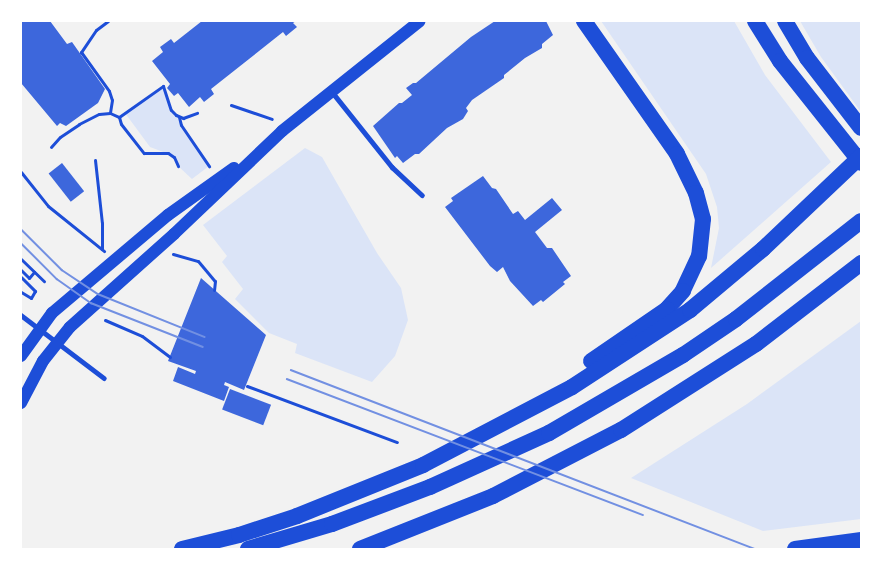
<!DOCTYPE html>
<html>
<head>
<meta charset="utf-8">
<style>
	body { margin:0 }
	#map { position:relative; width:882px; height:570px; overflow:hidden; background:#f2f2f2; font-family:"Nunito Sans",sans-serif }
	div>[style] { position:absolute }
	.green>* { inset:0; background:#dbe4f7 }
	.building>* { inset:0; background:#3d67dc; transform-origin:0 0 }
	.path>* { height:3px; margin:-1.5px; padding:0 1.5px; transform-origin:1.5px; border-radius:1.5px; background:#1d4ed8 }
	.service>* { height:4.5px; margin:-2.25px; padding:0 2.25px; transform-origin:2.25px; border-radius:2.25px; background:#1d4ed8 }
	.secondary>* { height:12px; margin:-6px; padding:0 6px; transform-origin:6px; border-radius:6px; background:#1d4ed8 }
	.motorway>* { height:16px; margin:-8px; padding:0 8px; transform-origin:8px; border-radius:8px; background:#1d4ed8 }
	.tram>* { height:1.5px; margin:-0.75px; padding:0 0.75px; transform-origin:0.75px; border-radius:0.75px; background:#7290e2 }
	span { translate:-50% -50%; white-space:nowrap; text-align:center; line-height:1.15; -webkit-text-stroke:6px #fff; paint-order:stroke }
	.frame { position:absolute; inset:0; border:22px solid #fff; pointer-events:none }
</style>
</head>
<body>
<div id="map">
	<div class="green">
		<i style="clip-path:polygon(601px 21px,734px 21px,765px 75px,831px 162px,711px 268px,719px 228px,717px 207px,706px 174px)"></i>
		<i style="clip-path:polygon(800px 21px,861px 21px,861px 112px,821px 57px)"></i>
		<i style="clip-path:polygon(163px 86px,171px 110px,179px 116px,181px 125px,209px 166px,192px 179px,178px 166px,174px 156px,150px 147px,125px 113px)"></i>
		<i style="clip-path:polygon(305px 148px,322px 157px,377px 253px,401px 288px,408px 320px,395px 356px,372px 382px,295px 353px,297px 344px,269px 333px,235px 299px,243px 289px,222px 262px,227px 256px,203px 225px)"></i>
		<i style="clip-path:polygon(861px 321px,861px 519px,763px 531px,631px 478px,747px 404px)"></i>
	</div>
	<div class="building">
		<i style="clip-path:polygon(21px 21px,50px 21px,67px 44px,72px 42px,105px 89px,98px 103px,66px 126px,60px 123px,57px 126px,21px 83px)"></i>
		<i style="clip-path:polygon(202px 21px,296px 21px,293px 23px,297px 27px,286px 36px,283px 32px,211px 89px,214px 94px,204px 102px,200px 97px,189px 107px,178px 93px,174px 96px,167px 88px,170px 84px,152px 61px,163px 52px,160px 47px,171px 39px,174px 43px)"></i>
		<i style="clip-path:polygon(495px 21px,546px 21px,553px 35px,542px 44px,542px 48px,525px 58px,504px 75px,504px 78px,472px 100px,466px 108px,468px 111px,463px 119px,447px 128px,419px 154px,415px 154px,403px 163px,397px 156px,395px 158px,373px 126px,399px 103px,402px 103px,412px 95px,406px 88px,413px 83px,416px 83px,471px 37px)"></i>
		<i style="left:62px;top:163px;width:36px;height:17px;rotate:52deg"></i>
		<i style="clip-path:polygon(483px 176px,492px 188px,496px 189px,513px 214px,518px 211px,525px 220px,552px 198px,562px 210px,535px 232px,547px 248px,552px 248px,571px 276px,563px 282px,565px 284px,543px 302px,541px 300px,533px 306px,510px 281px,503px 267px,497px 272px,490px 266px,445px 207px,453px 201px,451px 198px)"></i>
		<i style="clip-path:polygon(201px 278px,266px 335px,244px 390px,225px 382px,224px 385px,229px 387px,224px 401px,173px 381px,178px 367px,195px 374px,196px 371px,168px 361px)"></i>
		<i style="left:230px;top:389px;width:44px;height:22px;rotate:21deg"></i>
	</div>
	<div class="path">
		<i style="left:108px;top:21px;width:15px;rotate:143deg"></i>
		<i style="left:96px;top:30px;width:27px;rotate:124deg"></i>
		<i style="left:81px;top:52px;width:48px;rotate:54.3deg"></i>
		<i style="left:109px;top:91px;width:9px;rotate:72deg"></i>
		<i style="left:112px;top:100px;width:13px;rotate:99deg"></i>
		<i style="left:231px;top:105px;width:43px;rotate:18.9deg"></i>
		<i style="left:119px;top:117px;width:7px;rotate:74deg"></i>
		<i style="left:121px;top:124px;width:37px;rotate:52deg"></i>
		<i style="left:144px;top:153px;width:24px"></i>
		<i style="left:168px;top:153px;width:7px;rotate:34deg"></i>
		<i style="left:174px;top:157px;width:10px;rotate:66deg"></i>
		<i style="left:179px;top:117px;width:8px;rotate:76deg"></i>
		<i style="left:181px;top:125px;width:50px;rotate:55.7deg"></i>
		<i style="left:51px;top:147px;width:13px;rotate:-48deg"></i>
		<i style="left:60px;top:137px;width:23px;rotate:-34deg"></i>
		<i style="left:79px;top:124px;width:22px;rotate:-27deg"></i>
		<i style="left:99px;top:114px;width:11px;rotate:-5deg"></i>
		<i style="left:110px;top:113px;width:10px;rotate:24deg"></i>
		<i style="left:119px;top:117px;width:54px;rotate:-35.2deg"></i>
		<i style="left:163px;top:86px;width:25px;rotate:72deg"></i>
		<i style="left:171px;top:110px;width:7px;rotate:45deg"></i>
		<i style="left:176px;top:115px;width:8px;rotate:23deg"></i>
		<i style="left:183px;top:118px;width:15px;rotate:-20deg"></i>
		<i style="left:95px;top:160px;width:63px;rotate:83.7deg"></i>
		<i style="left:102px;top:223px;width:26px;rotate:90deg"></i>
		<i style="left:21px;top:172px;width:43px;rotate:51.5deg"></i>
		<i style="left:48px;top:206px;width:72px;rotate:38.8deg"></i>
		<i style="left:173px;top:254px;width:26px;rotate:16deg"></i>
		<i style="left:198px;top:261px;width:26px;rotate:50deg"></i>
		<i style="left:215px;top:281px;width:9px;rotate:96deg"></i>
		<i style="left:21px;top:259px;width:32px;rotate:44deg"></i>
		<i style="left:21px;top:270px;width:11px;rotate:45deg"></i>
		<i style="left:29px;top:278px;width:8px;rotate:-50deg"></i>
		<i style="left:21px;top:277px;width:20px;rotate:45deg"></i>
		<i style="left:35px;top:291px;width:8px;rotate:120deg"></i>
		<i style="left:31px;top:298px;width:12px;rotate:-149deg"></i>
		<i style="left:105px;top:320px;width:40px;rotate:23.4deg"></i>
		<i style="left:142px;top:336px;width:35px;rotate:37deg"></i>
		<i style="left:247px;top:386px;width:160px;rotate:20.5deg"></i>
	</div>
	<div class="service">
		<i style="left:333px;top:93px;width:95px;rotate:51.4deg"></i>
		<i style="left:392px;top:167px;width:41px;rotate:43deg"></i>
		<i style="left:21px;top:315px;width:104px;rotate:37.2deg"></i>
	</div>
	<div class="secondary">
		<i style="left:21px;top:356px;width:53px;rotate:-54.2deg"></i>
		<i style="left:52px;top:313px;width:152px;rotate:-40.2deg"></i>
		<i style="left:168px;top:215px;width:81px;rotate:-35.5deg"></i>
		<i style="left:21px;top:403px;width:47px;rotate:-62.4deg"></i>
		<i style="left:43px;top:361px;width:43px;rotate:-51.5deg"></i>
		<i style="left:70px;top:327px;width:140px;rotate:-41.8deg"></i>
		<i style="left:174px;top:234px;width:149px;rotate:-43.6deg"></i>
		<i style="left:282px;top:131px;width:176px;rotate:-38.6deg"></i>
	</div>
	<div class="motorway">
		<i style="left:584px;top:21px;width:162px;rotate:55deg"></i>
		<i style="left:677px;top:154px;width:43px;rotate:64deg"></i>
		<i style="left:696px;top:193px;width:27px;rotate:75deg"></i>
		<i style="left:703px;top:219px;width:37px;rotate:96deg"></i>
		<i style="left:699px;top:256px;width:38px;rotate:115deg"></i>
		<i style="left:683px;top:291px;width:24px;rotate:132deg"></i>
		<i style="left:667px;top:309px;width:92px;rotate:145.6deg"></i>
		<i style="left:755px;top:21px;width:47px;rotate:58deg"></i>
		<i style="left:780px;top:61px;width:130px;rotate:51.5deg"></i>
		<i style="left:785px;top:21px;width:43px;rotate:59.3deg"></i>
		<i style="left:807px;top:58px;width:88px;rotate:52.4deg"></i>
		<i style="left:182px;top:549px;width:59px;rotate:-13.8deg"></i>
		<i style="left:239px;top:535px;width:61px;rotate:-18.1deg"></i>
		<i style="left:297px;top:516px;width:136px;rotate:-22deg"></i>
		<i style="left:423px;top:465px;width:168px;rotate:-27.6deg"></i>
		<i style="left:572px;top:387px;width:141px;rotate:-33.1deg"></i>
		<i style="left:690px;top:310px;width:95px;rotate:-39.9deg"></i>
		<i style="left:763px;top:249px;width:135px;rotate:-43.5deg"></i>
		<i style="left:248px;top:549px;width:88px;rotate:-16.6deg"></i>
		<i style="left:332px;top:524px;width:105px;rotate:-20.7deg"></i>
		<i style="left:430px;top:487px;width:131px;rotate:-24.4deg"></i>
		<i style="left:549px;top:433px;width:155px;rotate:-30.2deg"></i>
		<i style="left:683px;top:355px;width:64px;rotate:-34.2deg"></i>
		<i style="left:736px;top:319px;width:159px;rotate:-38.1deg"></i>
		<i style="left:360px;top:549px;width:143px;rotate:-21.7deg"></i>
		<i style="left:493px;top:496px;width:144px;rotate:-27.3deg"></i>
		<i style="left:621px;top:430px;width:160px;rotate:-32.5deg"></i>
		<i style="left:756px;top:344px;width:133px;rotate:-37.6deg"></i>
		<i style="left:795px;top:549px;width:67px;rotate:-7.8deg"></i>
	</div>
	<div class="tram">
		<i style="left:21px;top:229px;width:58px;rotate:45deg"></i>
		<i style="left:62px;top:270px;width:43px;rotate:33.7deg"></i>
		<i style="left:98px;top:294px;width:115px;rotate:21.9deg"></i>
		<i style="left:21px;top:243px;width:51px;rotate:45deg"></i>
		<i style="left:57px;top:279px;width:42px;rotate:35.2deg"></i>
		<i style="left:91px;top:303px;width:120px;rotate:21.4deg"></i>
		<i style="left:291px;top:370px;width:498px;rotate:21.1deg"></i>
		<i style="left:287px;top:379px;width:381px;rotate:20.9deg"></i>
	</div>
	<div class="frame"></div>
</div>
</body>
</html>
